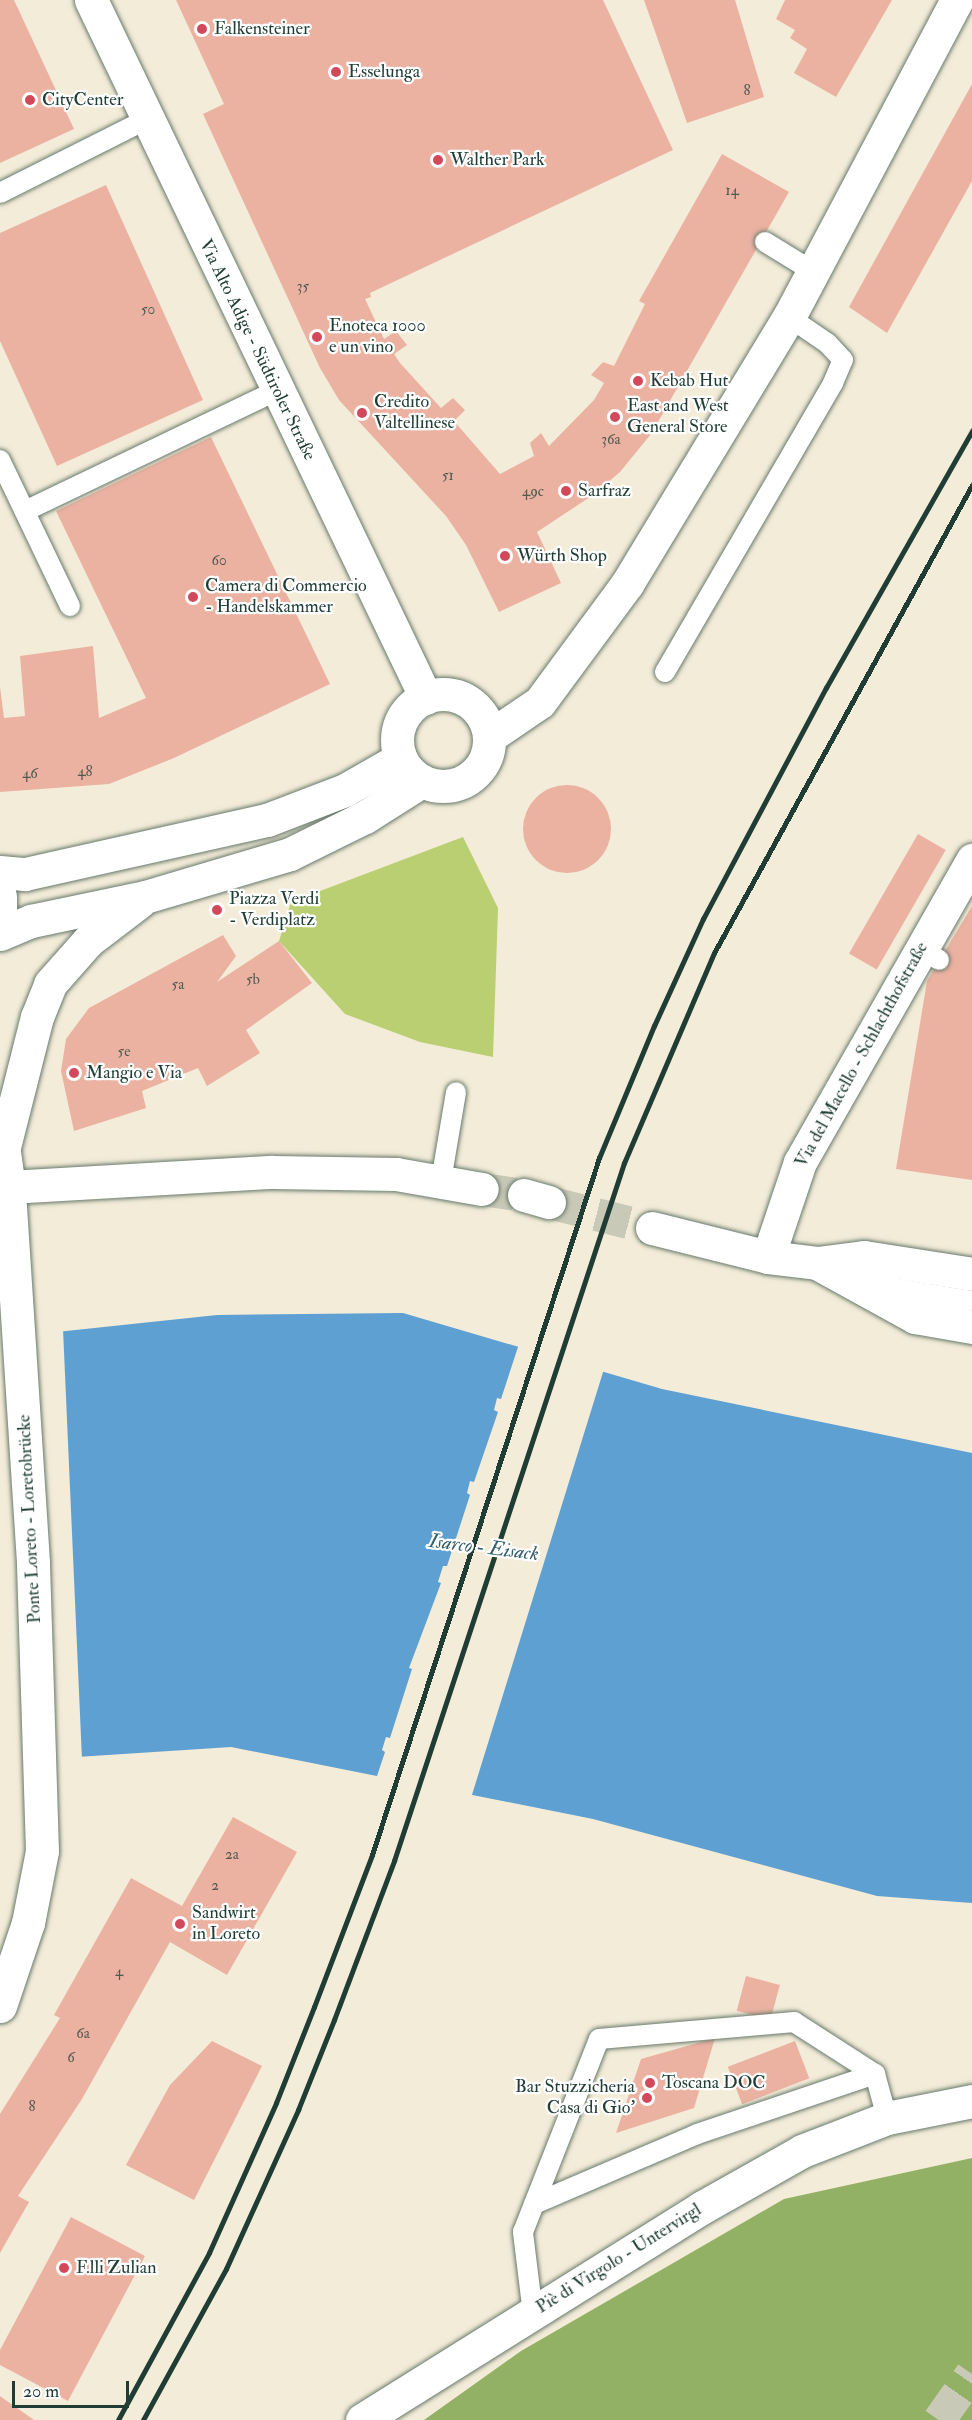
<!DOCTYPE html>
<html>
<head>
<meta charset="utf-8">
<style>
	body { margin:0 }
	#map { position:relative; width:972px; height:2420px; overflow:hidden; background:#f3ecd8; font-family:"IM FELL Double Pica",serif }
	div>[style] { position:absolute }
	.green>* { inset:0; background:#bace72 }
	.forest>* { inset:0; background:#93b164 }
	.water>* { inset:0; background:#5fa0d2 }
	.pier>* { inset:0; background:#f3ecd8 }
	.building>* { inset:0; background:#ebb2a2; transform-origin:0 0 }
	.round { border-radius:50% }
	.secondary-tunnel>* { height:33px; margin-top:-16.5px; transform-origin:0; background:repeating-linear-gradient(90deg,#c9c9b7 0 33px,transparent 0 49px) }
	.primary-tunnel>* { height:33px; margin-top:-16.5px; transform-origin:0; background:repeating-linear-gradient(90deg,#c9c9b7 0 33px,transparent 0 49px) }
	.roads { filter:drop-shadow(0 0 2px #697a6d) drop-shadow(0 0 2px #697a6d) }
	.service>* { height:20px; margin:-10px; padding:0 10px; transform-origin:10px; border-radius:10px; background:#fff }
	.minor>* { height:33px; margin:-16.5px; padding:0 16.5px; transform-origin:16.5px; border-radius:16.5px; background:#fff }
	.tertiary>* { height:33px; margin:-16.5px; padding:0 16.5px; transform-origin:16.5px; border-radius:16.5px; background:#fff }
	.tertiary>.ring { margin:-16.5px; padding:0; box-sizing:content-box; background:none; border:33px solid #fff; border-radius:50% }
	.secondary>* { height:33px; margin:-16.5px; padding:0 16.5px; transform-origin:16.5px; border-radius:16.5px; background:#fff }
	.primary>* { height:33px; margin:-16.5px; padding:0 16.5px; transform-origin:16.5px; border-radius:16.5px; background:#fff }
	.rail>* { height:4.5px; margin:-2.25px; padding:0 2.25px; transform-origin:2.25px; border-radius:2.25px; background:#1f3d34 }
	.dots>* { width:16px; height:16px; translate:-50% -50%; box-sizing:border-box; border:3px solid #fff; border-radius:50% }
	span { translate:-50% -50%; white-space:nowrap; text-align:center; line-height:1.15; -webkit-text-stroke:4.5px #fff; paint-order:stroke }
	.number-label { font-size:15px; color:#525a50 }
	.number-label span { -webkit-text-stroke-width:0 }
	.poi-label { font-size:18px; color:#1f3d34 }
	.left { translate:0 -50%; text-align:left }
	.right { translate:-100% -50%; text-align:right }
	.street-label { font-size:18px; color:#1f3d34 }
	.water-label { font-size:20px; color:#35606b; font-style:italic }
	.scale { position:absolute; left:12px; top:2381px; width:117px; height:27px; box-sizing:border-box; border:3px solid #1f3d34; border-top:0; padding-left:8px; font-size:18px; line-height:21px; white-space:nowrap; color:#1f3d34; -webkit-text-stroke:4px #fff; paint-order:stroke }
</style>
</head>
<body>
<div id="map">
	<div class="green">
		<i style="clip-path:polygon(463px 837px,498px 908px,493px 1057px,420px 1042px,345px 1014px,279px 941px,291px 902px)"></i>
	</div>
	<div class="forest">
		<i style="clip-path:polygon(972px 2158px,972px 2420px,424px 2420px,521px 2351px,784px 2199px)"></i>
	</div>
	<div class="water">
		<i style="clip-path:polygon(403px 1313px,662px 1389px,972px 1453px,972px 1903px,877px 1896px,593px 1819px,231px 1747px,0 1762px,0 1338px,217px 1315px)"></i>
	</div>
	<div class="pier">
		<i style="clip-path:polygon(63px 1329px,82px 1760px,0 1765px,0 1335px)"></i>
		<i style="clip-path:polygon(519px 1344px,604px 1369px,471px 1798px,376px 1779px,385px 1752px,382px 1750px,386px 1737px,390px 1738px,412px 1669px,409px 1668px,441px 1583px,438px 1582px,443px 1566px,447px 1566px,470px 1495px,467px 1493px,470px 1481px,474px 1482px,498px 1412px,494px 1410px,497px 1398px,501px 1399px)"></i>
	</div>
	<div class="building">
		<i style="clip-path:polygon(0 0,14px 0,74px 129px,0 163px)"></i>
		<i style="clip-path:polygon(176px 0,603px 0,673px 150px,370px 293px,371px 297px,365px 299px,384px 339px,396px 331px,407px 345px,394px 354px,400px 363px,441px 408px,453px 398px,465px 410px,454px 421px,500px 474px,534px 456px,530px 443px,541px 433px,549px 446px,594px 400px,604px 383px,591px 375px,603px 362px,614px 366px,645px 304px,639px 301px,722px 154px,789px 192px,651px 434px,620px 472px,593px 495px,537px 532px,561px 583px,499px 612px,466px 545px,446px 516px,339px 400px,320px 368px,203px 114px,224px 104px)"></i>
		<i style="clip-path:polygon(644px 0,735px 0,764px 97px,687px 123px)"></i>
		<i style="clip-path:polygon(785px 0,892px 0,836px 97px,794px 73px,807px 49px,790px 38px,795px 30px,776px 19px)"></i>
		<i style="clip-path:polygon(972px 84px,972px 181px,887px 333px,849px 307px)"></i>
		<i style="clip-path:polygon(106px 185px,203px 400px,57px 466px,0 341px,0 233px)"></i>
		<i style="clip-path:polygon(211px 437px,330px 684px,174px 758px,109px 784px,0 792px,0 687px,4px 718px,25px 716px,20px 656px,93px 646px,99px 718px,146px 698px,56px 511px)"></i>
		<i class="round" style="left:523px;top:785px;width:88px;height:88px"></i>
		<i style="left:918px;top:834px;width:32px;height:138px;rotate:30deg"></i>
		<i style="clip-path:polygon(972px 906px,972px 1180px,896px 1169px,927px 981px)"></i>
		<i style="clip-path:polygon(223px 935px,236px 956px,217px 982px,279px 941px,312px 983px,246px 1030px,260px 1053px,207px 1086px,198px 1068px,142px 1091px,146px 1108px,74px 1131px,61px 1071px,66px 1039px,89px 1008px)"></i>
		<i style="clip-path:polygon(233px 1817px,297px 1852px,227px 1975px,170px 1942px,82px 2099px,18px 2196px,29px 2202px,0 2253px,0 2114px,60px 2018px,54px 2015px,131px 1878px,182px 1906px)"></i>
		<i style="left:746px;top:1976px;width:35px;height:36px;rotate:15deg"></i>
		<i style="clip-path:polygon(715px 2038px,694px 2108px,616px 2133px,641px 2059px)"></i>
		<i style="clip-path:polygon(212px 2041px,262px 2066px,194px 2200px,126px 2165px,170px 2085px)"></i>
		<i style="left:795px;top:2041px;width:40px;height:72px;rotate:69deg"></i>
		<i style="clip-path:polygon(71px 2217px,145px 2256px,68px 2401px,0 2365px,0 2350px)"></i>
		<i style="clip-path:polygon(0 2396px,34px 2420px,0 2420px)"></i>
	</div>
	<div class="secondary-tunnel">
		<i style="left:482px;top:1189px;width:42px;rotate:8.1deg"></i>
		<i style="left:549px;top:1202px;width:106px;rotate:14.2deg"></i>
	</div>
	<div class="primary-tunnel">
		<i style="left:939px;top:2420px;width:57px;rotate:-54.9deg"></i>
	</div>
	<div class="roads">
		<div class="service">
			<i style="left:0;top:193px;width:165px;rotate:-26.7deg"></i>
			<i style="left:765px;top:242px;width:57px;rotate:31.5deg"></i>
			<i style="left:0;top:460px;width:162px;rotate:64.4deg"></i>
			<i style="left:25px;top:511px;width:278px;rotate:-25.6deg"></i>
			<i style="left:665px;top:672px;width:334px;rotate:-59.8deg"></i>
			<i style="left:833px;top:383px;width:25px;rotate:-67deg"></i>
			<i style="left:843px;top:360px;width:23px;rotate:-133deg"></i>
			<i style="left:827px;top:343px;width:46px;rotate:-145.6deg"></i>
			<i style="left:921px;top:949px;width:21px;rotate:31deg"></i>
			<i style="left:441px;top:1181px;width:90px;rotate:-80.4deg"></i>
			<i style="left:873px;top:1285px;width:100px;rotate:9.2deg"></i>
			<i style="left:534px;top:2204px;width:177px;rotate:-23.2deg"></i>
			<i style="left:697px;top:2134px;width:188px;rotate:-18.6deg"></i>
			<i style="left:533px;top:2314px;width:83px;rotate:-97deg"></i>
			<i style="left:523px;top:2232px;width:207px;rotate:-68.5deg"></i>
			<i style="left:599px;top:2039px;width:196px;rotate:-5deg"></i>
			<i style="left:794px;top:2022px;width:96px;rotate:32.7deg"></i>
			<i style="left:875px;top:2074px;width:46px;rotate:74.7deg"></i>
		</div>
		<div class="minor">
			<i style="left:91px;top:0;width:774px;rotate:64.36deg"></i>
			<i style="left:768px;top:1257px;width:100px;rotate:-71.4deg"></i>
			<i style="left:800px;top:1162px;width:348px;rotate:-60.3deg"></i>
			<i style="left:362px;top:2420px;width:400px;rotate:-32deg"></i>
			<i style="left:701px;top:2208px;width:116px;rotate:-29.4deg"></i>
			<i style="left:802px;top:2151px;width:91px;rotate:-21.2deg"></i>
		</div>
		<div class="tertiary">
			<i class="ring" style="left:397px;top:694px;width:59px;height:59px"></i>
			<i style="left:490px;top:736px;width:60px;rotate:-34.2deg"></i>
			<i style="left:540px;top:702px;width:147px;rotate:-53.6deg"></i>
			<i style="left:627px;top:584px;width:312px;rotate:-58.8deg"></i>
			<i style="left:789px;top:317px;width:359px;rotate:-62.1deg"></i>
			<i style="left:0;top:872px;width:25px;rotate:5deg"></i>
			<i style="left:25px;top:874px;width:248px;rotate:-12.6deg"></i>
			<i style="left:267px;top:820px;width:84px;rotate:-21deg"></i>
			<i style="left:345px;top:790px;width:64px;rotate:-29.7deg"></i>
			<i style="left:0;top:934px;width:34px;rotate:-23deg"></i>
			<i style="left:31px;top:921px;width:116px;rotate:-11.9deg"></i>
			<i style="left:145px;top:897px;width:151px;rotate:-16.5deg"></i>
			<i style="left:290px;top:854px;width:84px;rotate:-26.3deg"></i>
			<i style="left:365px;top:817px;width:67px;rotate:-32.3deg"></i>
			<i style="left:4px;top:1147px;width:134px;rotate:-75.8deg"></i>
			<i style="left:37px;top:1017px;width:35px;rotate:-68deg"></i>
			<i style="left:50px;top:984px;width:57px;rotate:-48.5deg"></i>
			<i style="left:88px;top:941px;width:64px;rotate:-37.4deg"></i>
			<i style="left:0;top:2006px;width:88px;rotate:-71.4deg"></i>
			<i style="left:28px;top:1923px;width:73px;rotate:-79deg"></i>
			<i style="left:42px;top:1851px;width:289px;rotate:-91.8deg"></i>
			<i style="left:33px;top:1562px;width:376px;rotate:-93.7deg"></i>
		</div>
		<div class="secondary">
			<i style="left:0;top:896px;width:30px;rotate:90deg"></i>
			<i style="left:0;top:1124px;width:64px;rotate:81.9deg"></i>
			<i style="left:9px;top:1187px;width:264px;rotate:-3.3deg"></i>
			<i style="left:273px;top:1172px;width:123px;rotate:0.9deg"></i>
			<i style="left:396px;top:1174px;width:87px;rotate:9.9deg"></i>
			<i style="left:524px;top:1195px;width:26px;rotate:16deg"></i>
			<i style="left:652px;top:1228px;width:120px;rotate:14deg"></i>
			<i style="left:768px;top:1257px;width:49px;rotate:7deg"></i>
			<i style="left:817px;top:1263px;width:47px;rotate:-7.3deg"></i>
			<i style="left:864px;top:1257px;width:109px;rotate:8.9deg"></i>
			<i style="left:817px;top:1263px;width:112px;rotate:28.9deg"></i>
			<i style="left:915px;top:1317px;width:58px;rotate:10deg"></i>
		</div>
		<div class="primary">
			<i style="left:887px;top:2118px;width:87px;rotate:-11.3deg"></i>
		</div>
	</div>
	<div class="rail">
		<i style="left:118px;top:2420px;width:190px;rotate:-61.4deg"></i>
		<i style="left:209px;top:2253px;width:164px;rotate:-65.9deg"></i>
		<i style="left:276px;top:2103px;width:103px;rotate:-68.4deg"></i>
		<i style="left:314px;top:2007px;width:163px;rotate:-69.1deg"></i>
		<i style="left:372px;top:1855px;width:733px;rotate:-71.96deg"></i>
		<i style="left:599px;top:1158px;width:143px;rotate:-67.4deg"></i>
		<i style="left:654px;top:1026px;width:118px;rotate:-65.4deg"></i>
		<i style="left:703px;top:919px;width:262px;rotate:-62deg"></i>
		<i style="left:826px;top:688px;width:296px;rotate:-60.4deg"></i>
		<i style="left:143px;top:2420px;width:172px;rotate:-61.2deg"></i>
		<i style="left:226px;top:2269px;width:175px;rotate:-65.6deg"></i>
		<i style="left:298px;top:2110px;width:97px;rotate:-68.2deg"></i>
		<i style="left:334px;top:2020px;width:170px;rotate:-69.3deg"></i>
		<i style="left:394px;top:1861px;width:735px;rotate:-71.76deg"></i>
		<i style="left:624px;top:1163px;width:228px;rotate:-66.8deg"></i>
		<i style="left:714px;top:953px;width:534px;rotate:-61.13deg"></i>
	</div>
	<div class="dots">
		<i style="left:202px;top:29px;background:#d1495b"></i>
		<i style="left:336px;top:72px;background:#d1495b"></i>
		<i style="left:30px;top:100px;background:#d1495b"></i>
		<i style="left:438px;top:160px;background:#d1495b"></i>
		<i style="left:317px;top:337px;background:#d1495b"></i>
		<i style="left:638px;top:381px;background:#d1495b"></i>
		<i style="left:362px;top:413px;background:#d1495b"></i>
		<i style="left:615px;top:417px;background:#d1495b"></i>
		<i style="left:566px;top:491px;background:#d1495b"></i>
		<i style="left:505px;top:556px;background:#d1495b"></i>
		<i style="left:193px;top:597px;background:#d1495b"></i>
		<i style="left:217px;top:910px;background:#d1495b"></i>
		<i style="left:74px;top:1073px;background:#d1495b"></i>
		<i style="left:180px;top:1924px;background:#d1495b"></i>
		<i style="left:650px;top:2083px;background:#d1495b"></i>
		<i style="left:647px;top:2098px;background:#d1495b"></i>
		<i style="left:64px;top:2268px;background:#d1495b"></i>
	</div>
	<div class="number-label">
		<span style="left:747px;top:91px">8</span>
		<span style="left:732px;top:191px">14</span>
		<span style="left:303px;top:287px">35</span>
		<span style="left:148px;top:310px">50</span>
		<span style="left:611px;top:440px">36a</span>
		<span style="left:448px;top:476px">51</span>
		<span style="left:533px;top:492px">49c</span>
		<span style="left:219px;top:561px">60</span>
		<span style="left:85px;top:772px">48</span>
		<span style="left:30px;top:774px">46</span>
		<span style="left:253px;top:980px">5b</span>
		<span style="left:178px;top:985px">5a</span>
		<span style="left:124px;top:1052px">5e</span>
		<span style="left:232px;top:1855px">2a</span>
		<span style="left:215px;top:1886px">2</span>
		<span style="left:119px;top:1972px">4</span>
		<span style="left:83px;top:2034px">6a</span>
		<span style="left:71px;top:2058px">6</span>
		<span style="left:32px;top:2107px">8</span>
	</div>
	<div class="poi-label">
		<span class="left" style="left:214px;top:29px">Falkensteiner</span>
		<span class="left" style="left:348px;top:72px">Esselunga</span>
		<span class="left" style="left:42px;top:100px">CityCenter</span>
		<span class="left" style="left:450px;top:160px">Walther Park</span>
		<span class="left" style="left:329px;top:337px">Enoteca 1000<br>e un vino</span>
		<span class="left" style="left:650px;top:381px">Kebab Hut</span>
		<span class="left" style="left:374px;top:413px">Credito<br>Valtellinese</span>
		<span class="left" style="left:627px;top:417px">East and West<br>General Store</span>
		<span class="left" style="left:578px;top:491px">Sarfraz</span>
		<span class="left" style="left:517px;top:556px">Würth Shop</span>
		<span class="left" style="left:205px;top:597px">Camera di Commercio<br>- Handelskammer</span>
		<span class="left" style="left:229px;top:910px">Piazza Verdi<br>- Verdiplatz</span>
		<span class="left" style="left:86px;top:1073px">Mangio e Via</span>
		<span class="left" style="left:192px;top:1924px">Sandwirt<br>in Loreto</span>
		<span class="left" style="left:662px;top:2083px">Toscana DOC</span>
		<span class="right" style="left:635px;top:2098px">Bar Stuzzicheria<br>Casa di Gio'</span>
		<span class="left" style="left:76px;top:2268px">F.lli Zulian</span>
	</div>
	<div class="street-label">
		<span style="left:257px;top:350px;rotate:64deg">Via Alto Adige - Südtiroler Straße</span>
		<span style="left:862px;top:1055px;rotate:-61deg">Via del Macello - Schlachthofstraße</span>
		<span style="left:30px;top:1519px;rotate:-93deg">Ponte Loreto - Loretobrücke</span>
		<span style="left:619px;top:2259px;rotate:-32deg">Piè di Virgolo - Untervirgl</span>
	</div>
	<div class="water-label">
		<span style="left:484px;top:1547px;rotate:7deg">Isarco - Eisack</span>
	</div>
	<div class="scale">20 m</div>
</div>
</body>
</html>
